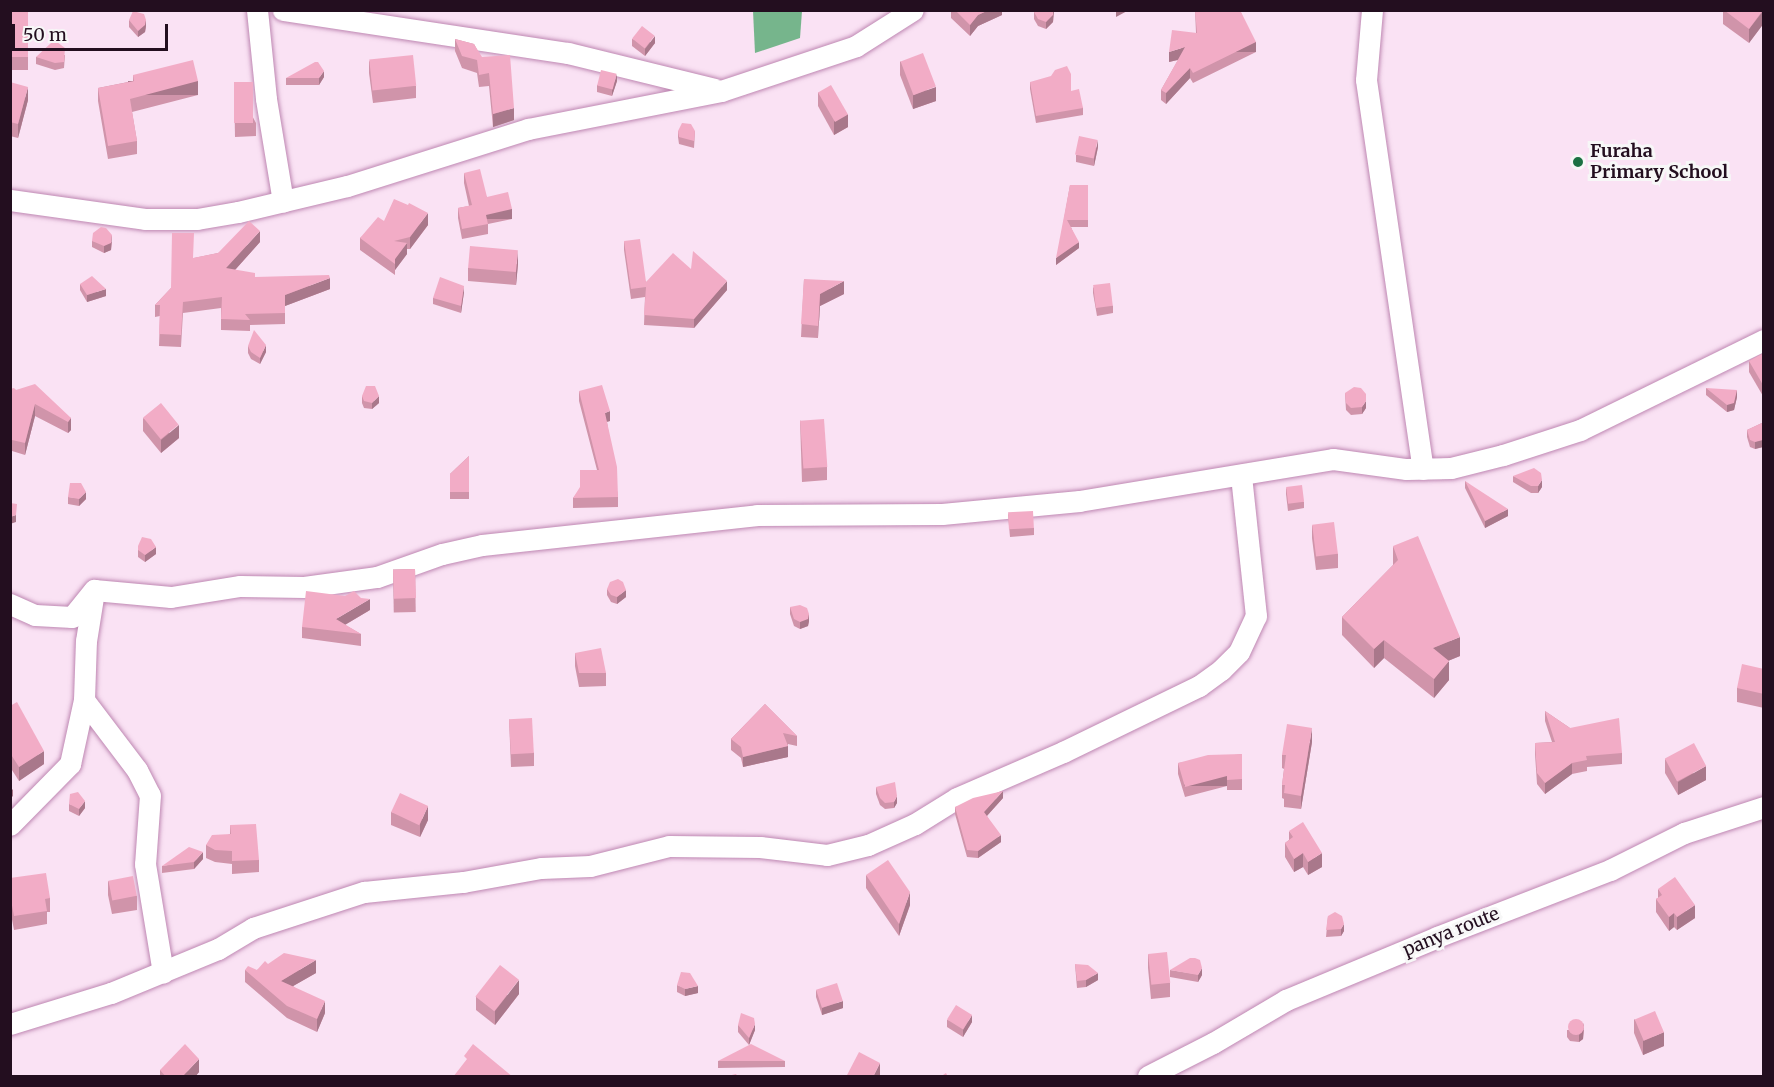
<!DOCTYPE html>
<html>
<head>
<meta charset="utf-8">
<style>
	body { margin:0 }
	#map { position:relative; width:1774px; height:1087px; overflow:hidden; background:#fae2f4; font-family:Merriweather,serif }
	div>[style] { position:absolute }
	.forest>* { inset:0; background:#76b58c }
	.roads { filter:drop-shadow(0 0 2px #be87b2) drop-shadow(0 0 2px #be87b2) }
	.minor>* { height:21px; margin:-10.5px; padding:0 10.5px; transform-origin:10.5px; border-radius:10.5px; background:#fff }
	.wall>* { inset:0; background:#d094aa; transform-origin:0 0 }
	.shaded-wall>* { inset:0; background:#a9788b; transform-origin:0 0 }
	.building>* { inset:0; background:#f2acc6; transform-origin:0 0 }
	.round { border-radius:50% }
	.dots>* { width:16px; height:16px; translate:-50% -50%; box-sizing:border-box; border:3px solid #f7f7f7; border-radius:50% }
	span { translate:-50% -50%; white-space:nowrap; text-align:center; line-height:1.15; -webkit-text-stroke:6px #f7f7f7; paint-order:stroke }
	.poi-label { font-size:18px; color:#230e1f; font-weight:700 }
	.left { translate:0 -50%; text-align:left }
	.street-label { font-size:18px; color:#230e1f }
	.frame { position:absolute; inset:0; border:12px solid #230e1f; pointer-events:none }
	.scale { position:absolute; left:12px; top:24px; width:156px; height:27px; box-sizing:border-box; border:3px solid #230e1f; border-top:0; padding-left:8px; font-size:18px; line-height:21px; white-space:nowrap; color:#230e1f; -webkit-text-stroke:4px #f7f7f7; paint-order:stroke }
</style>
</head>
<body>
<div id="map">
	<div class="forest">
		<i style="clip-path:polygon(753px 11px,802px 11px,800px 38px,755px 53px)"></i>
	</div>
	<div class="roads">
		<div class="minor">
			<i style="left:257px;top:10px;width:89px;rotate:84.2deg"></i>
			<i style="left:266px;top:99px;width:104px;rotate:80.6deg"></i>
			<i style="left:283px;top:10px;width:288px;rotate:8.6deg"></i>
			<i style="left:568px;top:53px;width:151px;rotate:13.8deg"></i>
			<i style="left:1372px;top:10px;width:70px;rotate:94.9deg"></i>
			<i style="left:1366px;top:80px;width:393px;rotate:81.7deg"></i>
			<i style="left:10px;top:200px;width:136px;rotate:8deg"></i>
			<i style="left:145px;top:219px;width:52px"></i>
			<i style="left:197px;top:219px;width:42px;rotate:-9.7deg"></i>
			<i style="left:238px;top:212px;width:112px;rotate:-13.4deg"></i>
			<i style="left:347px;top:186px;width:190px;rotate:-17.5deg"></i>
			<i style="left:528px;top:129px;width:197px;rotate:-11.1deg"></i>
			<i style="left:721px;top:91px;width:142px;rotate:-18.4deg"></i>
			<i style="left:856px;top:46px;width:67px;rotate:-32.3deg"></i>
			<i style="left:10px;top:604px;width:27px;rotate:24deg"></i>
			<i style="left:35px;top:615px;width:37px;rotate:3deg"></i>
			<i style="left:72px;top:617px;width:35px;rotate:-51deg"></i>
			<i style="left:94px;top:590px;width:77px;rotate:5.2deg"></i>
			<i style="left:171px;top:597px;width:70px;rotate:-9.1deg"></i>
			<i style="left:240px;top:586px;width:64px;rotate:0.9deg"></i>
			<i style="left:304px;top:587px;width:74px;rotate:-7.8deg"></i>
			<i style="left:377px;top:577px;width:69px;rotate:-19.5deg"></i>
			<i style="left:442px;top:554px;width:41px;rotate:-12.7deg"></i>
			<i style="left:482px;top:545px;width:277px;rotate:-6.2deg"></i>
			<i style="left:757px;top:515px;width:185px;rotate:-0.3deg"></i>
			<i style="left:942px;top:514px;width:138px;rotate:-5.4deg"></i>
			<i style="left:1079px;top:501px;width:257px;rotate:-9.4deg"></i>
			<i style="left:1333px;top:459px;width:74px;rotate:7.8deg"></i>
			<i style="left:1406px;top:469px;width:45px;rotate:-1.3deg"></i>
			<i style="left:1451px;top:468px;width:54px;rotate:-14deg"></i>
			<i style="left:1503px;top:455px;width:81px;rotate:-18deg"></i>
			<i style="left:1580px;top:430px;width:205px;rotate:-26.1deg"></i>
			<i style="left:84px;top:700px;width:88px;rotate:52.9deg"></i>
			<i style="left:137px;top:770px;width:28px;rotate:63deg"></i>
			<i style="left:150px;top:795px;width:69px;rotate:94.1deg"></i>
			<i style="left:145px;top:864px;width:110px;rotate:80.6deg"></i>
			<i style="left:10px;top:825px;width:86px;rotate:-45.5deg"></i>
			<i style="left:70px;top:764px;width:66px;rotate:-77.7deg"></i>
			<i style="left:84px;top:700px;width:59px;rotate:-88.1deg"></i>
			<i style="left:86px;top:641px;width:51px;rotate:-80.9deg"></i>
			<i style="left:10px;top:1024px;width:106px;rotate:-17.1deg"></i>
			<i style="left:111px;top:993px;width:116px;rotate:-22.4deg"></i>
			<i style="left:218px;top:949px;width:41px;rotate:-31deg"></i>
			<i style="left:253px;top:928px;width:117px;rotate:-18deg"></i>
			<i style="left:364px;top:892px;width:100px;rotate:-5.8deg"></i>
			<i style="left:463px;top:882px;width:79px;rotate:-10.2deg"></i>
			<i style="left:541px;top:868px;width:49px;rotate:-2.3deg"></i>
			<i style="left:590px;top:866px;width:81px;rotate:-14.2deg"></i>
			<i style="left:669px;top:846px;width:91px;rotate:0.6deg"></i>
			<i style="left:760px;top:847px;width:67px;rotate:6.8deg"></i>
			<i style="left:827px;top:855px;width:42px;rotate:-13.7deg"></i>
			<i style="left:868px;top:845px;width:51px;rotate:-24.1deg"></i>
			<i style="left:915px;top:824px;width:49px;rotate:-31.8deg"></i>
			<i style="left:957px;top:798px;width:116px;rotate:-23.5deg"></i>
			<i style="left:1063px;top:752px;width:151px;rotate:-25.9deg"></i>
			<i style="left:1199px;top:686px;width:27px;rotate:-36deg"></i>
			<i style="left:1221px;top:670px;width:25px;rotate:-45deg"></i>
			<i style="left:1239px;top:652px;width:40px;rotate:-65deg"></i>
			<i style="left:1256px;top:616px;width:142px;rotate:-96.1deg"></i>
			<i style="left:1148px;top:1076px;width:73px;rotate:-26.9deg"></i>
			<i style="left:1213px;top:1043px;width:85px;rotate:-30.5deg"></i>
			<i style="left:1286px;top:1000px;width:164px;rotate:-22.6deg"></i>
			<i style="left:1437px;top:937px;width:186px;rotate:-21.2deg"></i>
			<i style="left:1610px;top:870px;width:83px;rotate:-26.6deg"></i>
			<i style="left:1684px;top:833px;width:84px;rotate:-18deg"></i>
		</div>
	</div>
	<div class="wall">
		<i style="left:10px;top:10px;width:18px;height:60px"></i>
		<i style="clip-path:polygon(951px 10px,1002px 10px,1002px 15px,978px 26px,970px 36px,951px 18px)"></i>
		<i style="clip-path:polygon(1054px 10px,1053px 22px,1046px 29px,1038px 26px,1034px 19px,1034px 12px)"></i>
		<i style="clip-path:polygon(1195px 10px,1240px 10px,1256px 52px,1193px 83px,1190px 78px,1166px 104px,1161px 100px,1161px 90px,1178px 60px,1169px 62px,1196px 33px)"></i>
		<i style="clip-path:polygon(1723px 10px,1764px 10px,1764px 23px,1749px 43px,1723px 24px)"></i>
		<i style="clip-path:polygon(129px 20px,146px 26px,145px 32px,138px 37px,129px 27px)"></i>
		<i style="clip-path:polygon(455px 39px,474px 44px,514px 120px,493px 127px,489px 86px,479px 87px,477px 73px,462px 68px,455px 51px)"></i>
		<i style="clip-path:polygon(632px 39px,655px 43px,645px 56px,632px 46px)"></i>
		<i style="clip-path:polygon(65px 55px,64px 68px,55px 70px,36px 64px,36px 57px)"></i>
		<i style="clip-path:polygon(369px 61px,416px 86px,416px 98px,373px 103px,369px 73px)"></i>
		<i style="clip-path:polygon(900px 61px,936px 101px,913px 109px,900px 75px)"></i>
		<i style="clip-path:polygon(133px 75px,198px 95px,132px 112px,137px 141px,137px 154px,108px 159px,98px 101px,98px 88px,133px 81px)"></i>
		<i style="clip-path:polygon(324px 77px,319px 85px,286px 85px,286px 78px)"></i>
		<i style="clip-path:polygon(617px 81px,612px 96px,597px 92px,597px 85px)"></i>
		<i style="clip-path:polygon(10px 82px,28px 100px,18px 138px,10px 136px)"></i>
		<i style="clip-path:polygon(234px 82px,256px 123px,256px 136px,235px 137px)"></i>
		<i style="clip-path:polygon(1030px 82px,1071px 91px,1083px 108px,1083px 115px,1036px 123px,1030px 89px)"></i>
		<i style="clip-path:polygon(818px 92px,848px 127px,834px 135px,818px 106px)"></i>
		<i style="clip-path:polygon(678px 131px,695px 131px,694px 148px,679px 144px,678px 137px)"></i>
		<i style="clip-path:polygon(1098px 147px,1094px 166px,1076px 162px,1076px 155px)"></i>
		<i style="clip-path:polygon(464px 173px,487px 197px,512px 219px,488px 224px,488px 234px,462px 239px,458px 218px,458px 208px,469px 206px,464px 183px)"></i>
		<i style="clip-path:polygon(1070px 185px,1088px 185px,1088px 227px,1071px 227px,1079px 248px,1056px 265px)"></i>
		<i style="clip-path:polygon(384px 221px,428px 225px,410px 249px,407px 249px,407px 254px,395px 270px,395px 275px,360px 250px,360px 238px)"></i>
		<i style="clip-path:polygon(92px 241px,112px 242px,111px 250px,104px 253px,92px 247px)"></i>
		<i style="clip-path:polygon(624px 241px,646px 282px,691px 269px,727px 290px,694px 328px,644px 325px,645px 297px,631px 299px,624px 250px)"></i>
		<i style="clip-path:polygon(260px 242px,235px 270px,255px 277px,330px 289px,285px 306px,285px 324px,250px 325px,250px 331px,221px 330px,221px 308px,183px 313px,181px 347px,159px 346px,160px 316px,155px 317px,155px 305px,171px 288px,194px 258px,218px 253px)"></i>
		<i style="clip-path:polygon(518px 264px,516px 285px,468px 281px,468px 268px)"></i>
		<i style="clip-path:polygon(804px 279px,844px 294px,820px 306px,818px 338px,801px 337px)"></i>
		<i style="clip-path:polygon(80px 284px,106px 296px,87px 302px,80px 290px)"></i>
		<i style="clip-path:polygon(1093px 287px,1113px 306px,1113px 313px,1097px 316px,1093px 293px)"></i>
		<i style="clip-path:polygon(464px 292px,461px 313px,433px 304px,433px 298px)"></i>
		<i style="clip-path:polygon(248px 346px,266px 352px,260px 364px,251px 359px,248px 353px)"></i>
		<i style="clip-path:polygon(1764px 353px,1764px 396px,1763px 396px,1749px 372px,1749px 361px)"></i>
		<i style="clip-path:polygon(1706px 388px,1737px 397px,1734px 410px,1727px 412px,1706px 395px)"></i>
		<i style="clip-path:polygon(10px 389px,16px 390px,71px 418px,71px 430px,68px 433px,35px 416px,25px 455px,12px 451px)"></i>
		<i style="clip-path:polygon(579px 391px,610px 421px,607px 422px,618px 497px,618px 507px,573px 508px,573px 498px,597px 470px,579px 401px)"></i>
		<i style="clip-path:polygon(1345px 393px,1366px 408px,1362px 414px,1351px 415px,1346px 410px)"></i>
		<i style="clip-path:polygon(362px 396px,379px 403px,372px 409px,364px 408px,362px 403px)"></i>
		<i style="clip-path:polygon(143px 418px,179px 438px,161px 453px,143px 431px)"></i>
		<i style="clip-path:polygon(800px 420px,827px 467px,827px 480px,802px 482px)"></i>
		<i style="clip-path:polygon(1764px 422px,1764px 445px,1763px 447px,1755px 449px,1750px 447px,1747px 437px,1747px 430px)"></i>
		<i style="clip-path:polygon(469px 456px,469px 499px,450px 499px,450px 474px)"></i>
		<i style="clip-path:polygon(1513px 476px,1542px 487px,1538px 493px,1531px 493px,1513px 482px)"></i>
		<i style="clip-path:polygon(1465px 481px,1508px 516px,1485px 528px,1465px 488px)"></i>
		<i style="clip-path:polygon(1286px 488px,1304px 502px,1304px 508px,1288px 511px,1286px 494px)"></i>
		<i style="clip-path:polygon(68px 497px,86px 499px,79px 506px,68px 504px)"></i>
		<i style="clip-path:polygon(1008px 514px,1034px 528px,1034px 535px,1010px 537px)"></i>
		<i style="clip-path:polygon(1312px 525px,1338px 554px,1338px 568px,1316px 570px,1312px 538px)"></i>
		<i style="clip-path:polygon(138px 546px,156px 554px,145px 562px,138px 557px)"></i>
		<i style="clip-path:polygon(1393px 546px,1460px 656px,1448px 661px,1449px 680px,1434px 698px,1384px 658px,1374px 668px,1342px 635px,1342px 617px,1393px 565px)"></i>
		<i style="left:415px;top:569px;width:43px;height:22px;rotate:89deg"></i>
		<i style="clip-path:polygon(607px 589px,626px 597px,617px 604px,611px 602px,607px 595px)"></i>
		<i style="clip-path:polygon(790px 607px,809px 621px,808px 626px,800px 629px,794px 626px,790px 614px)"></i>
		<i style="clip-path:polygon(370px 610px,345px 625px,361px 634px,361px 646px,302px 638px,302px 627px)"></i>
		<i style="clip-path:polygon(575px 653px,606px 673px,606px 686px,579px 687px,575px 666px)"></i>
		<i style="clip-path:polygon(1764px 669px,1764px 708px,1737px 702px,1737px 688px)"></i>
		<i style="clip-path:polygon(765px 704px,797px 736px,797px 746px,788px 744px,788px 757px,743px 767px,741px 758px,731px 750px,731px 739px)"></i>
		<i style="clip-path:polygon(10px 706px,44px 764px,19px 781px,10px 767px)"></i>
		<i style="clip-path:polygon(1545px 711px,1570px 728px,1622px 753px,1622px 764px,1587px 767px,1587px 771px,1572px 774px,1545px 794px,1537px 784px,1535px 754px,1535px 743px,1552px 742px,1545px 721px)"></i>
		<i style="clip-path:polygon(509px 719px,534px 753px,534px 766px,511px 767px)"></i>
		<i style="clip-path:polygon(1312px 742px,1301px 809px,1284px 807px,1284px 799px,1282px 798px,1282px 785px,1284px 769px,1282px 768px,1282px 755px)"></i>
		<i style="clip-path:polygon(1242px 754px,1242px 790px,1227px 790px,1227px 786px,1185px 797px,1178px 774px,1178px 763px)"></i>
		<i style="clip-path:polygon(1665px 759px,1706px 780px,1678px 795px,1665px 773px)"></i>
		<i style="clip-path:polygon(876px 787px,897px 803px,894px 808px,885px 809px,880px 805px,876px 794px)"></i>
		<i style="clip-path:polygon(1003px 798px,987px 816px,1001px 842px,978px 858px,967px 857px,955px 814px,955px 807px)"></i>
		<i style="clip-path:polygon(69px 804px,85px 808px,79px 816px,69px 811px)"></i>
		<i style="clip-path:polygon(391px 812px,428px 820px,420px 837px,391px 825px)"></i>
		<i style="clip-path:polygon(230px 825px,259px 860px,259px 872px,232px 874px,232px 864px,215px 862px,206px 858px,206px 845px,230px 834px)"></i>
		<i style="clip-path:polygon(1289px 831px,1322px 867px,1308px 875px,1303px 867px,1294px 872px,1285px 857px,1285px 843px,1289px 840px)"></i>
		<i style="clip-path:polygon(203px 859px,194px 869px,162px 873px,162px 866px)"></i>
		<i style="clip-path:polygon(866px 875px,910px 905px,899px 936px,866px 888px)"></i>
		<i style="clip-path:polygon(10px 878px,50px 898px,50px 912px,47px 912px,47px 924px,14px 930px,10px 909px)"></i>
		<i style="clip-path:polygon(108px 881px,137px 896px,137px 910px,112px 914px,108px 895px)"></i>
		<i style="clip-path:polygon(1658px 889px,1695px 918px,1677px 930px,1674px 927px,1669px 931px,1656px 912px,1656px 899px,1658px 898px)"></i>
		<i style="clip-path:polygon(1328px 916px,1344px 931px,1341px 936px,1326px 937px)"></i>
		<i style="clip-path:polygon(1148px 954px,1170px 983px,1170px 997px,1151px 999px,1148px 968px)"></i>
		<i style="clip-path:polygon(268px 964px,316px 973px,293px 986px,325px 1013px,317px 1032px,287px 1018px,245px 982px,245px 970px,257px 970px)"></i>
		<i style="clip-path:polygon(1075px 964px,1098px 980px,1086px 987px,1077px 988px)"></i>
		<i style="clip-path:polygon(1170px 970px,1202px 975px,1198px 982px,1170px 977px)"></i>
		<i style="clip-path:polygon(677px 985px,698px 993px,685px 996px,677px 992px)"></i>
		<i style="clip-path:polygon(816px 990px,843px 1008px,822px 1015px,816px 997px)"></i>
		<i style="clip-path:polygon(519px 994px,495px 1025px,476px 1010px,476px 997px)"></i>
		<i style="clip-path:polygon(1634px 1019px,1664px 1046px,1643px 1055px,1634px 1033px)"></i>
		<i style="clip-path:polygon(947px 1020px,972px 1022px,963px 1037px,947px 1027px)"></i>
		<i style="clip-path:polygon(738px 1025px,755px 1030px,749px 1045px,738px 1032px)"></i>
		<i style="clip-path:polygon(1567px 1030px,1584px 1030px,1583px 1039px,1579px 1042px,1570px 1041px,1567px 1037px)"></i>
		<i style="clip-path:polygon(718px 1061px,785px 1061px,785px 1067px,718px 1068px)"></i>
		<i style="clip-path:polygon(160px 1070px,199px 1072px,195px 1077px,160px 1077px)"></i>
	</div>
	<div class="shaded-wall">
		<i style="clip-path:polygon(989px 10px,1002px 10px,1002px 15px,978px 26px,970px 36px,970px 25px,978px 15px)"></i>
		<i style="clip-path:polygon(1054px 10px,1053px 22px,1046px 29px,1046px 22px)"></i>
		<i style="clip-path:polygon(1116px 10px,1129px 10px,1116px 17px)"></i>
		<i style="clip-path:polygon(1764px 10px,1764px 23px,1749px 43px,1749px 29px)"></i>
		<i style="clip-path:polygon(146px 20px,146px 26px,145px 32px,138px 37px,138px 31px)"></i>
		<i style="clip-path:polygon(655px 36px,655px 43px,645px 56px,645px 49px)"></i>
		<i style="left:1256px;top:42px;width:10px;height:70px;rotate:90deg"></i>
		<i style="clip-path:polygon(1185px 47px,1185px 58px,1169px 62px,1169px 52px)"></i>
		<i style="clip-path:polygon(1190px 68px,1190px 78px,1166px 104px,1166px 93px)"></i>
		<i style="clip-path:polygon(324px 71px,324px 77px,319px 85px,319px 78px)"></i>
		<i style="clip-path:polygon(617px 74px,617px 81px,612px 96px,612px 90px)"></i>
		<i style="left:198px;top:81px;width:14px;height:70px;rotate:90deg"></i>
		<i style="clip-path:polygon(28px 87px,28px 100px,18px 138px,18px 124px)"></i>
		<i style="clip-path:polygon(936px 87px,936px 101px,913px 109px,913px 95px)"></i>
		<i style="clip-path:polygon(514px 108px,514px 120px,493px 127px,493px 114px)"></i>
		<i style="clip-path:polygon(848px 114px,848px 127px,834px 135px,834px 121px)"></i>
		<i style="clip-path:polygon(1098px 140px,1098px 147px,1094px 166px,1094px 159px)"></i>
		<i style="left:512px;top:209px;width:10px;height:27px;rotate:90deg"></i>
		<i style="clip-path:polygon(428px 213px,428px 225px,410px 249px,410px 237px)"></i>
		<i style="clip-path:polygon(260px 231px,260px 242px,226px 280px,226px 268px)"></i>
		<i style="clip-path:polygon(112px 235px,111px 250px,104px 253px,104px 246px)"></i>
		<i style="clip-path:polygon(1079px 242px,1079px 248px,1056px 265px,1056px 258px)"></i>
		<i style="clip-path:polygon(407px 243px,407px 254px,395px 270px,395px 259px)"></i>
		<i style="clip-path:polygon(518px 250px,518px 264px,516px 285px,516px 272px)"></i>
		<i style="clip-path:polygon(330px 278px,330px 289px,285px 306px,285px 295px)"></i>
		<i style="clip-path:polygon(727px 281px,727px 290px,694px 328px,694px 319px)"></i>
		<i style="clip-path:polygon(844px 281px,844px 294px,820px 306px,818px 338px,820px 294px)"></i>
		<i style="clip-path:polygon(464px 286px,464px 292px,461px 313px,461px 306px)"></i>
		<i style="clip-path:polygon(106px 289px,106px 296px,87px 302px,87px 295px)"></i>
		<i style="clip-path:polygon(266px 345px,266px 352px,260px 364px,260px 358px)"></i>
		<i style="clip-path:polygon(1737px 390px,1737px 397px,1734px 410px,1727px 412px,1727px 405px)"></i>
		<i style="clip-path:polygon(379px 396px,379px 403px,372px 409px,372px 403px)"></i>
		<i style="clip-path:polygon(1366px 401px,1366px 408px,1362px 414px,1362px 407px)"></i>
		<i style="clip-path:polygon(35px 404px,35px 416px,25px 455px,25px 443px)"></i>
		<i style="clip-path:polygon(610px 411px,610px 421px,605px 422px,605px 413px)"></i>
		<i style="clip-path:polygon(71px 418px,71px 430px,68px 433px,68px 422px)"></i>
		<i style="clip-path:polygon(179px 425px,179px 438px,161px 453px,161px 440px)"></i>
		<i style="clip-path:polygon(1764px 438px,1763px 447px,1755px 449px,1755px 442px)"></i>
		<i style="clip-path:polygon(12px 440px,12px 451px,10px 456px,10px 445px)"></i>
		<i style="clip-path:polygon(1542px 480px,1542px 487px,1538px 493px,1538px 486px)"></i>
		<i style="clip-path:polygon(86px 492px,86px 499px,79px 506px,79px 499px)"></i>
		<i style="clip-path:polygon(1508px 509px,1508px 516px,1485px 528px,1485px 521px)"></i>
		<i style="clip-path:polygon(16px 515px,16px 522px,10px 524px,10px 517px)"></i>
		<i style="clip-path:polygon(156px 547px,156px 554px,145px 562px,145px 555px)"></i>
		<i style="clip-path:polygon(626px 590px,626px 597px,617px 604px,617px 597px)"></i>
		<i style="clip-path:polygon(370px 599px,370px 610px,336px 630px,336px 619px)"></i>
		<i style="clip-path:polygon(809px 614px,809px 621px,808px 626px,800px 629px,800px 622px)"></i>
		<i style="clip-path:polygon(1460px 637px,1460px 656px,1433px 667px,1433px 648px)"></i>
		<i style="clip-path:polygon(1384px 640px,1384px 658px,1374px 668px,1374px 649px)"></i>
		<i style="clip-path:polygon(1449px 661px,1449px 680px,1434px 698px,1434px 679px)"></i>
		<i style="clip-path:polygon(1312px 728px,1312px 742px,1301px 809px,1301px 796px)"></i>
		<i style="clip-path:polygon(788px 746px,788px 757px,743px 767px,743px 757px)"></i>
		<i style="clip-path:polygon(44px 751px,44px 764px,19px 781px,19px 767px)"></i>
		<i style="clip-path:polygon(1572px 763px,1572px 774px,1545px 794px,1545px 783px)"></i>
		<i style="clip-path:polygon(1706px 766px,1706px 780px,1678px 795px,1678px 782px)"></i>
		<i style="left:1227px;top:776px;width:10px;height:43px;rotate:90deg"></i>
		<i style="clip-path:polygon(13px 789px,13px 796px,10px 799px,10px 792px)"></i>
		<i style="clip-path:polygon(1003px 791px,1003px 798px,984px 819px,984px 812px)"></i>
		<i style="clip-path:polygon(897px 796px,897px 803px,894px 808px,894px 802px)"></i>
		<i style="clip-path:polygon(85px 801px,85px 808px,79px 816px,79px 809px)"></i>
		<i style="clip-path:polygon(428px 806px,428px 820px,420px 837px,420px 824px)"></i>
		<i style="clip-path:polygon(1001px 835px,1001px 842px,978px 858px,978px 851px)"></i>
		<i style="clip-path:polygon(203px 852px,203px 859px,194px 869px,194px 862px)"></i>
		<i style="clip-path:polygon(1303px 853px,1303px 867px,1294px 872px,1294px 859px)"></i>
		<i style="clip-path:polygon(1322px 853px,1322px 867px,1308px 875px,1308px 862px)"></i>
		<i style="clip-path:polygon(910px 892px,910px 905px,899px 936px,899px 924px)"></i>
		<i style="clip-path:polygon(1695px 905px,1695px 918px,1677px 930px,1677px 917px)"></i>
		<i style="clip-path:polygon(1674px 913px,1674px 927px,1669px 931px,1669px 917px)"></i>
		<i style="clip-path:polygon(1344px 924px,1344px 931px,1341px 936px,1341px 929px)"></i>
		<i style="clip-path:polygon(316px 960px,316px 973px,281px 993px,281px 981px)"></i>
		<i style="clip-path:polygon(1202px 968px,1202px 975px,1198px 982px,1198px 975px)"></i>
		<i style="clip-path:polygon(1098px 973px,1098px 980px,1086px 987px,1086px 980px)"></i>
		<i style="clip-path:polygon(519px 980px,519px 994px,495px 1025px,495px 1011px)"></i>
		<i style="clip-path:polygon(698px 986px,698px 993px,685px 996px,685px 989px)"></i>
		<i style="clip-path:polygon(325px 1001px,325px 1013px,317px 1032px,317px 1019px)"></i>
		<i style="clip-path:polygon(843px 1001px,843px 1008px,822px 1015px,822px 1008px)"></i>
		<i style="clip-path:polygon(972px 1015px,972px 1022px,963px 1037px,963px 1030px)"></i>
		<i style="clip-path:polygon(1584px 1023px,1583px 1039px,1579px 1042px,1579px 1035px)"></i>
		<i style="clip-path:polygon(755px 1024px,755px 1030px,749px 1045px,749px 1038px)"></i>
		<i style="clip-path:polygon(1664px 1032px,1664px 1046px,1643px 1055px,1643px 1041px)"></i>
		<i style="clip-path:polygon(199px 1059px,199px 1072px,195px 1077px,182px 1077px)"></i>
		<i style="clip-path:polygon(880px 1063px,880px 1076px,873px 1077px)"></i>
	</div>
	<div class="building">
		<i style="left:10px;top:10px;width:18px;height:47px"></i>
		<i style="clip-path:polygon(955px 10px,989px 10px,978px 15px,970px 25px)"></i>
		<i style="clip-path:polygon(1036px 10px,1053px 10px,1053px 15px,1046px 22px,1038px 19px,1034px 12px)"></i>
		<i style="clip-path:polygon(1195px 10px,1240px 10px,1256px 42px,1193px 73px,1190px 68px,1166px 93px,1161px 90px,1185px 47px,1169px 52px,1172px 30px,1197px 33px)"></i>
		<i style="clip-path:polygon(1724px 10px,1763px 10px,1749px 29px)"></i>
		<i style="clip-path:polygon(133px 11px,144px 14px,146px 20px,145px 25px,138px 31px,129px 20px)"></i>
		<i style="left:642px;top:26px;width:16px;height:16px;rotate:38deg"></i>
		<i style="clip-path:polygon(455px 39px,474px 44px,482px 57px,510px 55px,514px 108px,493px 114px,489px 73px,479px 75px,477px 60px,462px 56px)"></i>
		<i style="clip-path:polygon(57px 42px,65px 48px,64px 62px,55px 63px,36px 57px,51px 43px)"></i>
		<i style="left:923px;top:53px;width:36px;height:24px;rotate:69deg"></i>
		<i style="left:413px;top:55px;width:31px;height:44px;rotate:84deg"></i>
		<i style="clip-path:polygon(193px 60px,198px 81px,130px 99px,137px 141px,108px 146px,98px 88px,134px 81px,133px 75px)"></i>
		<i style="clip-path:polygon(315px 62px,318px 62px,324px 71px,319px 78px,286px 78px)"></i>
		<i style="clip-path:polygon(1067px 66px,1071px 74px,1071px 91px,1079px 89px,1083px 108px,1036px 116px,1030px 82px,1051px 76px,1055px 70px)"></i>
		<i style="left:601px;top:70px;width:16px;height:16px;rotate:14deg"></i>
		<i style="clip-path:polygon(10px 82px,28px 87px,18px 124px,10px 122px)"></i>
		<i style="left:234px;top:82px;width:19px;height:41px"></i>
		<i style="left:831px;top:85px;width:34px;height:15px;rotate:60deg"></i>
		<i style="clip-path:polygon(682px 123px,691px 124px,695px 131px,694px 141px,679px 137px,678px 131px)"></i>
		<i style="left:1079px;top:136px;width:19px;height:19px;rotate:12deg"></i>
		<i style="clip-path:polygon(480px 169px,487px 197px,508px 192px,512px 209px,486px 215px,488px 224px,462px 229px,458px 208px,472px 205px,464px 173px)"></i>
		<i style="clip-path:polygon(1070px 185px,1088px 185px,1088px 220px,1067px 220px,1079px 242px,1056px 258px)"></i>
		<i style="clip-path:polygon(394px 199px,408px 205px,409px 203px,428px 213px,410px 237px,394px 241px,407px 243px,395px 259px,395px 264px,360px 238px,378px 217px,384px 221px)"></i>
		<i style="clip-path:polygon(249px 221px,260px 231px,226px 268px,255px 273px,255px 277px,329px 275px,330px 278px,285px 295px,285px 313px,245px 314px,250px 320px,221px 319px,222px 297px,183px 302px,181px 335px,159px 334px,160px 305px,155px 305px,171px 288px,172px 233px,194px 233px,193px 258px,218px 253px)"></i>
		<i style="clip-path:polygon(101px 227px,106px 228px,112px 235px,111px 243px,104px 246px,92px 241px,93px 233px)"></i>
		<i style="clip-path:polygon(640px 239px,646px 282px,673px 253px,691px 269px,693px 251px,727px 281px,694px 319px,644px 315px,646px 287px,631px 289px,624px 241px)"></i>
		<i style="left:470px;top:246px;width:48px;height:22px;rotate:5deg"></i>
		<i style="clip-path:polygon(92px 276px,106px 289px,87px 295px,80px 284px)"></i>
		<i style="clip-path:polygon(440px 277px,464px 286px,461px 306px,433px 298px)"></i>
		<i style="clip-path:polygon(804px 279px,844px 281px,820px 294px,818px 326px,801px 324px)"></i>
		<i style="left:1110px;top:283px;width:23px;height:17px;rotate:83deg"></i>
		<i style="clip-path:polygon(254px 330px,266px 345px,260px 358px,251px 352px,248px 346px)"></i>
		<i style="clip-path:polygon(1764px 353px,1764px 385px,1763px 385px,1749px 361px)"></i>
		<i style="clip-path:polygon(35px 384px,71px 418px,68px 422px,35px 404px,25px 443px,12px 440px,10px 445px,10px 389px,14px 388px,16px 390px)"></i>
		<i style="clip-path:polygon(602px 385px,610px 411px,605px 413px,617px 467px,618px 497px,573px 498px,580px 487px,580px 470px,599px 470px,579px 391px)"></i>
		<i style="clip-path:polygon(366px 386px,375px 386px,379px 396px,372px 403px,364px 401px,362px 396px)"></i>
		<i style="clip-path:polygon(1354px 387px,1361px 388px,1366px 394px,1366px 401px,1362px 407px,1351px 408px,1346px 403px,1345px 393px)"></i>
		<i style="clip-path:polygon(1706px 388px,1737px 390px,1734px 403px,1727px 405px)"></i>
		<i style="left:161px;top:403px;width:28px;height:23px;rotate:51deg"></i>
		<i style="left:824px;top:419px;width:48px;height:24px;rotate:86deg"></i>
		<i style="clip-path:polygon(1764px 422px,1764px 438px,1763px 440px,1755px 442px,1750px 440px,1747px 430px)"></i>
		<i style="clip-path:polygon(469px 456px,469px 492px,450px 492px,450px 474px)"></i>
		<i style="clip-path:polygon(1534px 468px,1541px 473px,1542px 480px,1538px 486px,1531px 486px,1513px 476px)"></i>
		<i style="clip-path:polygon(1465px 481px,1508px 509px,1485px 521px)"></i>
		<i style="clip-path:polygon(70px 483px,81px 483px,86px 492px,79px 499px,68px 497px)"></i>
		<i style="left:1302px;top:485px;width:17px;height:16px;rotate:83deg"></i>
		<i style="clip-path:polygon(10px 503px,17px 504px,16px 515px,10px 517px)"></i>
		<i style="left:1033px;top:511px;width:17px;height:25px;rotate:87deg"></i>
		<i style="left:1334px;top:522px;width:32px;height:22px;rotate:83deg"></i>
		<i style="clip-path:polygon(1418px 536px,1460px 637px,1433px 648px,1449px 661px,1434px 679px,1384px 640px,1374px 649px,1342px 617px,1398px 560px,1393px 546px)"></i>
		<i style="clip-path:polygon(142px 537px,151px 539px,156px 547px,145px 555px,138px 550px,138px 546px)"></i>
		<i style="left:415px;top:569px;width:29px;height:22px;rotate:88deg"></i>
		<i style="clip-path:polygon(618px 579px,623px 582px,626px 590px,617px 597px,611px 595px,607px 589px,610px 582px)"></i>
		<i style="clip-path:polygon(306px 591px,345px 596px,354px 591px,361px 598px,370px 599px,336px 619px,361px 634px,302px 627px)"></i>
		<i style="clip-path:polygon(800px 605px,807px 608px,809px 614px,808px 619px,800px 622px,794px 619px,790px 607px)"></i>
		<i style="clip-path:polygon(601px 648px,606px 673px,579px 673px,575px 653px)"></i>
		<i style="clip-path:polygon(1742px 664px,1764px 669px,1764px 694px,1737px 688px)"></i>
		<i style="clip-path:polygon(17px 702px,44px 751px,19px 767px,10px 753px,10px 706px)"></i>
		<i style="clip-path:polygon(765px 704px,797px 736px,783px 733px,788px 746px,743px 757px,741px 747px,731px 739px)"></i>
		<i style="clip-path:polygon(1545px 711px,1570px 728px,1619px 718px,1622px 753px,1586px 756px,1587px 760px,1572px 763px,1545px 783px,1537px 773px,1535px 743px,1555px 742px)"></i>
		<i style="left:532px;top:718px;width:35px;height:23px;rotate:87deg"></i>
		<i style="clip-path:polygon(1287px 724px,1312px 728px,1301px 796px,1284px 793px,1285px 785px,1282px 785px,1286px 755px,1282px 755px)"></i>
		<i style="left:1694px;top:743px;width:26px;height:33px;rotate:62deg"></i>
		<i style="clip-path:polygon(1242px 754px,1242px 779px,1227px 780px,1227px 776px,1185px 787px,1178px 763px,1208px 755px)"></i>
		<i style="clip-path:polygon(895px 782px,897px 796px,894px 802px,885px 803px,880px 798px,876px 787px)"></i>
		<i style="clip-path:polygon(1003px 791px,984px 812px,1001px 835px,978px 851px,967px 850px,955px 807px,973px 798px)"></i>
		<i style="clip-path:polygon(78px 792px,85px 801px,79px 809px,69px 804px,70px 794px)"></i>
		<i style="left:400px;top:793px;width:31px;height:21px;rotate:25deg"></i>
		<i style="clip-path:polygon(1303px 822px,1322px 853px,1308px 862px,1303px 853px,1294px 859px,1285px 843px,1293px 837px,1289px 831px)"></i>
		<i style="clip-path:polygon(256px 824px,259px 860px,232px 861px,232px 851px,215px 850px,206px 845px,212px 835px,231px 834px,230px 825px)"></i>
		<i style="clip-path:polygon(189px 847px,203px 852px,194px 862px,162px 866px)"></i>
		<i style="clip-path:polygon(888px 860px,910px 892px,899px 924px,866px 875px)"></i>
		<i style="clip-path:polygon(46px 873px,50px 898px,45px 899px,47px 911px,14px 916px,10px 895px,10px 878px)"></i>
		<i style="left:133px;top:876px;width:20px;height:25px;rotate:79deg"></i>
		<i style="clip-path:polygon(1675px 877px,1695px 905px,1677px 917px,1674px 913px,1669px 917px,1656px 899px,1662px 895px,1658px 889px)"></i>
		<i style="clip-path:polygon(1335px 912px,1342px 916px,1344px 924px,1341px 929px,1326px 930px,1328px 916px)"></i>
		<i style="left:1167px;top:952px;width:31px;height:19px;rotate:84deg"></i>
		<i style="clip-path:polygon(284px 953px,316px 960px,281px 981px,325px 1001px,317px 1019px,287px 1006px,245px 970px,248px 966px,257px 970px,265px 961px,268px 964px)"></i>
		<i style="clip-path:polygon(1190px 958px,1195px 958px,1200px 960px,1202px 968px,1198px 975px,1170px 970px)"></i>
		<i style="clip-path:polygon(1075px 964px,1088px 965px,1098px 973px,1086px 980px,1077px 981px)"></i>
		<i style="left:500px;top:965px;width:24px;height:40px;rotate:38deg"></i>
		<i style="clip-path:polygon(681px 972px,690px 973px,698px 986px,685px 989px,677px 985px)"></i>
		<i style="left:837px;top:983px;width:19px;height:22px;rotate:72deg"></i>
		<i style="left:956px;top:1005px;width:19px;height:17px;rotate:32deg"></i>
		<i style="left:1655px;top:1011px;width:23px;height:22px;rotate:67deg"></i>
		<i style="clip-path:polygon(741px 1013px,754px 1018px,755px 1024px,749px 1038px,738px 1025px)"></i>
		<i class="round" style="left:1568px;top:1019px;width:16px;height:16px"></i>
		<i style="clip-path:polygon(185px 1044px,199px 1059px,182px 1077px,166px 1077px,160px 1070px)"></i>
		<i style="clip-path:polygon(473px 1044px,513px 1077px,453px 1077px,467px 1059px,464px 1056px)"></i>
		<i style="clip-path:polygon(751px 1044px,785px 1061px,718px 1061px)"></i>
		<i style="clip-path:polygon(859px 1052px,880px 1063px,873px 1077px,846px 1077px)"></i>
		<i style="clip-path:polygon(946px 1073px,948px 1077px,940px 1077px)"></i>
		<i style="clip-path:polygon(736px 1074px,738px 1077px,723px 1077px)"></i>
	</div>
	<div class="dots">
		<i style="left:1578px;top:162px;background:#1b7143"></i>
	</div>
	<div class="poi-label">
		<span class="left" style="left:1590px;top:162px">Furaha<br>Primary School</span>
	</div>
	<div class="street-label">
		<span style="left:1451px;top:932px;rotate:-22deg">panya route</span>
	</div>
	<div class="frame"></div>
	<div class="scale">50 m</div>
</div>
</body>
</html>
